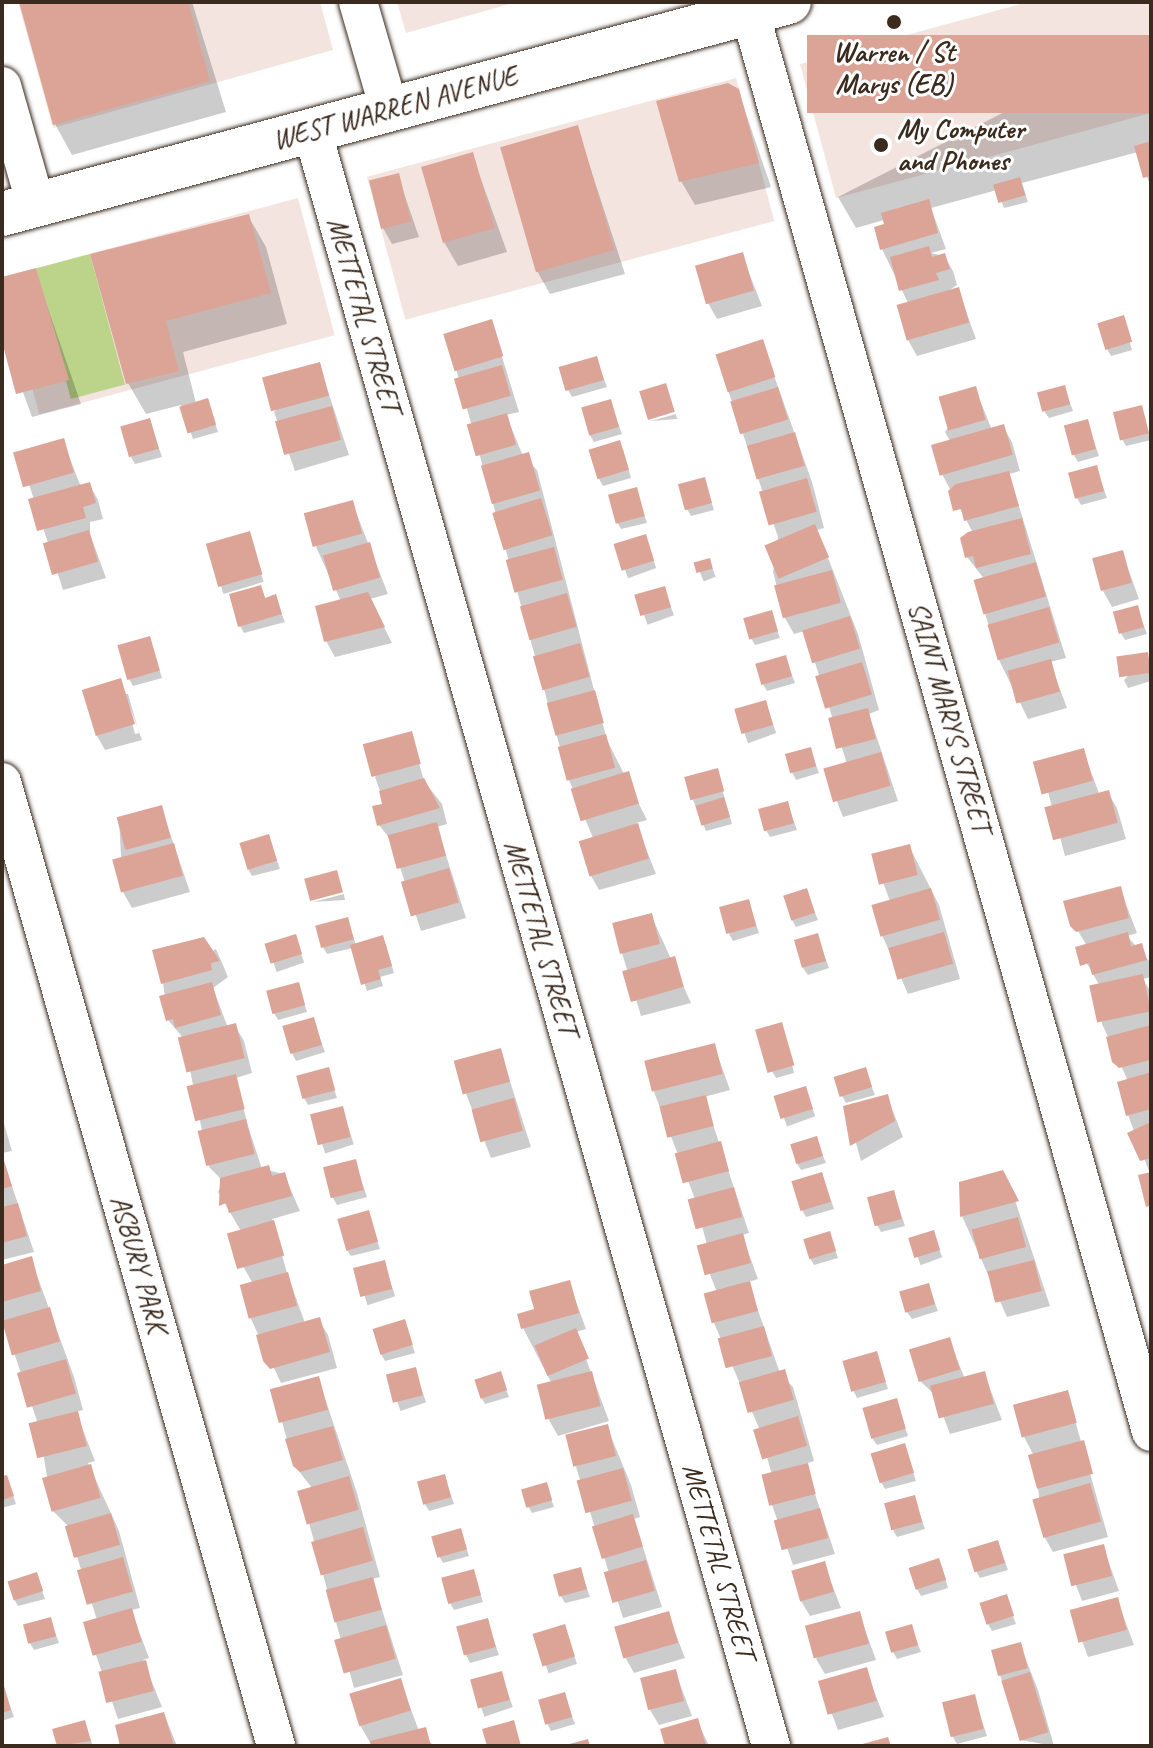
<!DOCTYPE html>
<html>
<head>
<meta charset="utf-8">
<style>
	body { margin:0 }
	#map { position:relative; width:1153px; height:1748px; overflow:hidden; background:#fff; font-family:Caveat,sans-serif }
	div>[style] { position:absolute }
	.built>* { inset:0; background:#f4e4e0; transform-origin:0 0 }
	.green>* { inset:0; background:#bbd48a; transform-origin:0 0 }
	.shadow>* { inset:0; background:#0003; transform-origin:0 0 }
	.building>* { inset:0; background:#dca497; transform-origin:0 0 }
	.roads { filter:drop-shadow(0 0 2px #3b2a1e) drop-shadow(0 0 2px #3b2a1e) }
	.minor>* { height:38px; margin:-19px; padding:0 19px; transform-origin:19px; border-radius:19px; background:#fff }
	.major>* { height:44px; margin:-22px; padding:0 22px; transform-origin:22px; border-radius:22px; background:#fff }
	.dots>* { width:22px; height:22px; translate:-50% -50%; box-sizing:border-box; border:4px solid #fff; border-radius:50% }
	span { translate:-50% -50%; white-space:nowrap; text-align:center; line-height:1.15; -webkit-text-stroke:6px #fff; paint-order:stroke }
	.poi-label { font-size:28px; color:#3b2a1e; font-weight:700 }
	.left { translate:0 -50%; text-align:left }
	.street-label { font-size:28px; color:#3b2a1e }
	.frame { position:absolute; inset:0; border:4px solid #3b2a1e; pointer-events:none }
</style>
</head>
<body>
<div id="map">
	<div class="built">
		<i style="clip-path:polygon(18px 2px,320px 2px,333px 50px,53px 128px)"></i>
		<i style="clip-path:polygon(397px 2px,517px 2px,406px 33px)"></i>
		<i style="clip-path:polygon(1028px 2px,1151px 2px,1151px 113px,836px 198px,800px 64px)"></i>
		<i style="left:736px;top:78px;width:148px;height:382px;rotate:75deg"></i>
		<i style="left:298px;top:198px;width:142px;height:306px;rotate:75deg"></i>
	</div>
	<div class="green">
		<i style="left:90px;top:254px;width:135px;height:56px;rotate:75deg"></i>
	</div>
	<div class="shadow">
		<i style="clip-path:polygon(24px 2px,192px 2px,226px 112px,72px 155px,55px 124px)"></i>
		<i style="clip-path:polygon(1151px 37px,1151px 188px,1138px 152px,1022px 183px,1028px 202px,1004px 208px,997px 190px,931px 208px,946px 249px,931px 253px,944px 256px,953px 271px,957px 285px,945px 293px,958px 289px,976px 339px,917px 356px,908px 340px,908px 303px,882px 249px,884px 220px,856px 228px,838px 197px)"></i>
		<i style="clip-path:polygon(738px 90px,771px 187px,695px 205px,681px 181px)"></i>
		<i style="clip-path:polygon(577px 127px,625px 274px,550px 294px,537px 271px)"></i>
		<i style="clip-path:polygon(472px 154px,507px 252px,458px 266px,444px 242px)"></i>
		<i style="clip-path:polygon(398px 176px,419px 237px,392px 244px,383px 228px)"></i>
		<i style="clip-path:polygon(248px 216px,266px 247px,287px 324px,183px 352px,196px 403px,207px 400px,218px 432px,193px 439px,181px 405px,146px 414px,128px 383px,92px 256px)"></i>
		<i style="clip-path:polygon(742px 255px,762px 306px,717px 319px,708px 303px)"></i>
		<i style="clip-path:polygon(35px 271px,81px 404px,32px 417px,2px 335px,2px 280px)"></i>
		<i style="clip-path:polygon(491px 321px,519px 412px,506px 415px,523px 456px,537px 470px,607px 740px,647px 820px,636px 823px,656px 874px,599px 890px,590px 874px,593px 838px,569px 780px,456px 369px)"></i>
		<i style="clip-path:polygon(1124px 323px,1132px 350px,1111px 356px,1107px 349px)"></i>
		<i style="clip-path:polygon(762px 342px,812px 482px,824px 528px,817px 530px,858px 634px,879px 710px,869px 714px,898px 801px,843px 817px,825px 771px,847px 764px,805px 631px,794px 634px,785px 618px,773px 572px,778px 537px,728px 390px)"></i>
		<i style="clip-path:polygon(596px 358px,607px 387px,572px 397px,568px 390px)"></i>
		<i style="clip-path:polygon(319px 364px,349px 455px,295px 471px,274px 412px)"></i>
		<i style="clip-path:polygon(1064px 387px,1073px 411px,1049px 418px,1044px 411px)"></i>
		<i style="clip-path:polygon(975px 388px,992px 430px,1003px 427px,1012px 442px,1020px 471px,1009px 474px,1066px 658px,1050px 662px,1067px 708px,1028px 719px,998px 658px,985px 613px,985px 580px,967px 557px,973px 533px,942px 474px,950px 441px,945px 432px)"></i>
		<i style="clip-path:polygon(610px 401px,622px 434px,594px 442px,590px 435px)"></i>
		<i style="clip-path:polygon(1141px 408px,1151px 440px,1126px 446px,1122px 439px)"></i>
		<i style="clip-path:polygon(676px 414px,677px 419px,651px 421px)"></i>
		<i style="clip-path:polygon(150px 421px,162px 457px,135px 464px,131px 457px)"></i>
		<i style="clip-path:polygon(1087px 422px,1099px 456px,1078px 462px,1074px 455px)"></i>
		<i style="clip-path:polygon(63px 441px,81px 487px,89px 484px,98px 500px,103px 519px,90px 522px,90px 534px,106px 578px,63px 590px,29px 484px)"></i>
		<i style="clip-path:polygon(623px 449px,631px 478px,603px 486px,599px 479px)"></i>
		<i style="clip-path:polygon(1096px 467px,1107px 498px,1081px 505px,1077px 498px)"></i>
		<i style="clip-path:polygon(704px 480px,714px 510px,691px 516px,687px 509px)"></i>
		<i style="clip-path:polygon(636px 490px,647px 523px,621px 529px,617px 522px)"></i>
		<i style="clip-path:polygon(352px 502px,388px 594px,370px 599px,392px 643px,335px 657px,326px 641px,340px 599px,316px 547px)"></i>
		<i style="left:249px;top:534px;width:50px;height:42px;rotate:73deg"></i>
		<i style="left:645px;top:537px;width:33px;height:30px;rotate:70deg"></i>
		<i style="clip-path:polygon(1122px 552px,1139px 599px,1112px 607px,1103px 591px)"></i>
		<i style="left:709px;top:560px;width:18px;height:13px;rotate:68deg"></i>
		<i style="clip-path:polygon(260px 587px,266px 599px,275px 597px,285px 622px,244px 633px,240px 626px)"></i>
		<i style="left:664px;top:588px;width:29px;height:28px;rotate:70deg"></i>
		<i style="clip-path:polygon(1137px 608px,1147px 634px,1125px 640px,1121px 633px)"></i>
		<i style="clip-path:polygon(771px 613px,780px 638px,755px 645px,751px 638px)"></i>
		<i style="clip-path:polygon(149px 638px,162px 678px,133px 686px,129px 679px)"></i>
		<i style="clip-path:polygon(1147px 655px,1151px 681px,1128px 688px,1124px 680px)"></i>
		<i style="clip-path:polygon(785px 657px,795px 683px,767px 691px,763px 684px)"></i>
		<i style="clip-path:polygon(evenodd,120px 680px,142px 740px,105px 750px,96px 734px,120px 680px,124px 694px,128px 694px,139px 733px,135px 734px,124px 694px)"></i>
		<i style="left:765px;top:702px;width:33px;height:30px;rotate:70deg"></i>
		<i style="clip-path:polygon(411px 734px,424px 781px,442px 804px,447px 824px,437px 827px,466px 918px,421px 931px,391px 840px,379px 825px,385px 805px,375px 777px)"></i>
		<i style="clip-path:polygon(810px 749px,819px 773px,796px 780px,792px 772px)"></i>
		<i style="clip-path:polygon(1083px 750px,1100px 796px,1108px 793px,1117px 808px,1126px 839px,1065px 856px,1048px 792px)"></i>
		<i style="clip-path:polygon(717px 771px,732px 824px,706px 831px,693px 800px)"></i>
		<i style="clip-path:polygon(787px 803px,797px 830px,770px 837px,766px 830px)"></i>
		<i style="clip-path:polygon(161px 807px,190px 892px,132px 908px,123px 892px,119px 819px)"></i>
		<i style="clip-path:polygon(268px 836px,280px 869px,252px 876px,248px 869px)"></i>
		<i style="clip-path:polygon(909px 846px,939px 905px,960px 979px,908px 994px,882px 935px,890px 901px,873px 856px)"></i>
		<i style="clip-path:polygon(1120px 888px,1137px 933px,1127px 936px,1151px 963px,1151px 977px,1143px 979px,1151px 992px,1151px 1210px,1150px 1174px,1128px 1115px,1128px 1081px,1102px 1024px,1101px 988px,1078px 948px,1087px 946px,1078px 931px)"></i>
		<i style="clip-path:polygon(806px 890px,818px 920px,796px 927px,792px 920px)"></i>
		<i style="clip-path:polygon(344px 894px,345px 900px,313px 902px)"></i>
		<i style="clip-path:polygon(748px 901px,759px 933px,733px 941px,729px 934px)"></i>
		<i style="clip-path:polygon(651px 915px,691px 1003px,641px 1016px,622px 953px)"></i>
		<i style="clip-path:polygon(347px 919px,356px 945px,382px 938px,386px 945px,394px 973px,380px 977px,383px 986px,367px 991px,353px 948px,327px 954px,323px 947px)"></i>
		<i style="clip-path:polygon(817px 935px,829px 968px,808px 975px,803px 968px)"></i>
		<i style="left:295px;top:936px;width:28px;height:29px;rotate:71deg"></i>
		<i style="clip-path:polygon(216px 949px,228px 977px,213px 988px,228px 1028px,235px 1026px,244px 1041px,252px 1073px,236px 1078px,248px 1126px,262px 1169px,284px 1174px,300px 1211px,272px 1219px,287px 1273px,305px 1323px,319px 1320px,328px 1335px,337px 1368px,281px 1383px,251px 1319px,253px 1284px,243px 1266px,241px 1231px,218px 1192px,223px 1181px,209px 1167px,184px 1039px,168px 1020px,163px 983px)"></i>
		<i style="clip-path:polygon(298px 985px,307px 1012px,278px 1020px,274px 1013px)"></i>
		<i style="clip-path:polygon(313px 1019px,325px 1052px,296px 1061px,292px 1053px)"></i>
		<i style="clip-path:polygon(782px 1024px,794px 1073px,776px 1078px,772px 1071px)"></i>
		<i style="clip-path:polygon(714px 1045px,730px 1090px,704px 1097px,749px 1233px,742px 1235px,758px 1279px,748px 1282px,780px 1373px,793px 1387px,814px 1461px,805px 1464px,835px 1554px,793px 1565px,772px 1505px,772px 1475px,759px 1428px,714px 1323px,717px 1292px,699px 1247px,707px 1245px,695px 1199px,654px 1092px)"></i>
		<i style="clip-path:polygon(500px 1050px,531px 1147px,491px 1158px,466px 1094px)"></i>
		<i style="clip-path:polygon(328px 1070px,337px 1098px,308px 1105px,304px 1098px)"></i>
		<i style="clip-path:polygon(865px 1070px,875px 1095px,846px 1103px,842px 1096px)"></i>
		<i style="left:805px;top:1088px;width:30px;height:30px;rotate:70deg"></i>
		<i style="clip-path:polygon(887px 1096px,903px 1137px,861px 1161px,846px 1107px)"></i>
		<i style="left:342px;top:1108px;width:38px;height:30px;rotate:72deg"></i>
		<i style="clip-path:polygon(2px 1117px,12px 1151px,2px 1153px)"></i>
		<i style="clip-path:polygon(816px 1139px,826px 1163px,801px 1170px,797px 1163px)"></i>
		<i style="clip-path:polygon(2px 1156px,34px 1252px,2px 1260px)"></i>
		<i style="clip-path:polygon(355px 1162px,367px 1197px,337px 1205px,333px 1198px)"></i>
		<i style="clip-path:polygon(822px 1174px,834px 1209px,806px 1217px,802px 1210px)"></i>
		<i style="clip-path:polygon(1011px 1188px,1050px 1306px,1007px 1317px,962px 1216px)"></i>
		<i style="clip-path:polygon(894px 1192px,905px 1226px,881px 1232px,877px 1225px)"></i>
		<i style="clip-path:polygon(368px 1213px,380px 1249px,351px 1256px,346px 1249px)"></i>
		<i style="left:933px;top:1232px;width:27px;height:23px;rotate:70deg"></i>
		<i style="clip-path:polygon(829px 1233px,838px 1258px,814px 1265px,810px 1258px)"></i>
		<i style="clip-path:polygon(31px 1259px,74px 1377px,83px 1410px,76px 1412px,95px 1461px,88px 1463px,119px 1531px,140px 1608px,131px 1610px,149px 1658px,143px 1660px,162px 1707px,118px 1719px,85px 1623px,97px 1620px,67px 1525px,53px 1511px,38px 1424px,2px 1317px,2px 1267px)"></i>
		<i style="left:384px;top:1262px;width:36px;height:29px;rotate:72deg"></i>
		<i style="clip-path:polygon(569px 1282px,586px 1329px,576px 1332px,609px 1421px,558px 1436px,549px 1420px,552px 1384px,523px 1328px)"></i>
		<i style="clip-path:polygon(928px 1285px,938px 1311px,912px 1319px,907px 1312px)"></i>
		<i style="clip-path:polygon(404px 1321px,415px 1353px,385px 1361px,381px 1354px)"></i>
		<i style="clip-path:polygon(949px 1340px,965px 1379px,984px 1373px,1002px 1420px,950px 1434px,935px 1395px,920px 1381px)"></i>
		<i style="clip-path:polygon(876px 1353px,888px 1389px,857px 1398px,853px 1390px)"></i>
		<i style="left:415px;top:1370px;width:34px;height:27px;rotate:71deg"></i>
		<i style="clip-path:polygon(500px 1373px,509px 1397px,485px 1404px,481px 1397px)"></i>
		<i style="clip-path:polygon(318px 1378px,357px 1493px,380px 1577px,372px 1579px,403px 1675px,354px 1688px,309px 1523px,312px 1488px,294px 1465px,282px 1422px)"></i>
		<i style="clip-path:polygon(1067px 1392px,1108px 1537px,1053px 1552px,1044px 1536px,1034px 1456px,1024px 1437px)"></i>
		<i style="clip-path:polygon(896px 1401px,908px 1436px,877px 1445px,872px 1438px)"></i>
		<i style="clip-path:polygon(607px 1427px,631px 1485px,640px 1517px,634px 1519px,662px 1607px,623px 1618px,576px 1467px)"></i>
		<i style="clip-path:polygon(904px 1445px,916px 1481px,885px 1489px,881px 1482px)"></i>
		<i style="clip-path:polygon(444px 1476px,454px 1504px,429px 1511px,425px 1504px)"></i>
		<i style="clip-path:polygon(7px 1477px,16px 1504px,2px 1508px,2px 1478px)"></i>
		<i style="clip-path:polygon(546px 1485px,554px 1507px,532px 1513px,528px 1506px)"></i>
		<i style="clip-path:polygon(914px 1497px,925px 1529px,897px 1537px,893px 1530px)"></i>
		<i style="clip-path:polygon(460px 1530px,469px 1556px,443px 1563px,439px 1556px)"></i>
		<i style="clip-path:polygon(998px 1542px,1008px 1570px,980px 1578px,976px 1571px)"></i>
		<i style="clip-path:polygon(1103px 1546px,1119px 1591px,1082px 1601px,1065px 1556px)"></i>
		<i style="clip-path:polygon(824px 1564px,841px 1608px,810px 1616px,801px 1601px)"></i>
		<i style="clip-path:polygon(942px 1567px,948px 1588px,921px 1596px,917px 1589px)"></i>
		<i style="clip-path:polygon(580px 1569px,590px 1597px,565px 1603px,561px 1596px)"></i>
		<i style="clip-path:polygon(473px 1572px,483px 1602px,454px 1610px,450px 1603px)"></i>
		<i style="clip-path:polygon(36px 1574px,45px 1599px,18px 1606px,14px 1599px)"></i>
		<i style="clip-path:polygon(1006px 1597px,1016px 1624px,992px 1631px,988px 1624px)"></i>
		<i style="clip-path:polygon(1117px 1599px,1134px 1645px,1088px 1657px,1071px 1611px)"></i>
		<i style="clip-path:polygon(859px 1613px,876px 1660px,825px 1674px,816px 1659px)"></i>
		<i style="clip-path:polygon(668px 1614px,685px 1658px,634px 1673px,625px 1657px)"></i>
		<i style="clip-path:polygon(50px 1619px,59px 1643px,34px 1650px,30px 1643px)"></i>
		<i style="clip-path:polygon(487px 1621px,499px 1655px,470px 1663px,466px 1655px)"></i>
		<i style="left:564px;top:1626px;width:40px;height:30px;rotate:71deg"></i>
		<i style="clip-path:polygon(911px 1627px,921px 1652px,897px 1659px,893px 1652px)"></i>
		<i style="clip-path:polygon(1020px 1645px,1038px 1690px,1054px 1746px,1021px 1740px,993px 1653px)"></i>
		<i style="clip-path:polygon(866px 1670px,884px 1717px,838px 1730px,820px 1683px)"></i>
		<i style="clip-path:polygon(675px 1671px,692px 1716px,659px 1725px,650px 1710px)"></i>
		<i style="left:501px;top:1673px;width:36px;height:30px;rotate:71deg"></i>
		<i style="clip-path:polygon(400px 1680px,419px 1731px,434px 1746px,372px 1746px,360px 1725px,351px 1693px)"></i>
		<i style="clip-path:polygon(2px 1683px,14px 1717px,2px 1721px)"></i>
		<i style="clip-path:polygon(564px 1694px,575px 1724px,551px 1731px,547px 1723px)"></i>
		<i style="clip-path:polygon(974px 1697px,987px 1736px,957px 1744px,953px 1737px)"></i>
		<i style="clip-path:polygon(164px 1714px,177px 1746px,123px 1746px)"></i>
		<i style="clip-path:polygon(697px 1720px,709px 1746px,667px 1746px)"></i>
		<i style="clip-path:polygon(84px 1723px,93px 1746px,59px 1746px,55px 1731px)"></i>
	</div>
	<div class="building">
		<i style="clip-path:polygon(19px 2px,188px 2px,210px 81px,53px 125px)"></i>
		<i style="left:1151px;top:35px;width:78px;height:344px;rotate:90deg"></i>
		<i style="clip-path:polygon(728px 83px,739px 89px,759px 163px,679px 182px,656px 101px)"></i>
		<i style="left:578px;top:125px;width:130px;height:81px;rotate:74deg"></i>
		<i style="clip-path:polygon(1151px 141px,1151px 176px,1143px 178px,1134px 146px)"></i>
		<i style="left:473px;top:152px;width:79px;height:54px;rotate:74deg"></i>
		<i style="left:399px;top:173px;width:50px;height:31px;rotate:76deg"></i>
		<i style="left:1020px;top:177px;width:19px;height:28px;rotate:74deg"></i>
		<i style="clip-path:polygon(929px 199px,938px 233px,880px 250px,874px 227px,884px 224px,881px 213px)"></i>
		<i style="clip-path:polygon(249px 214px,271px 293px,166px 321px,179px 371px,126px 384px,90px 254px)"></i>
		<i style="clip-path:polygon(929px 246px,932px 257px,945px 253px,950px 269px,936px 273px,939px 280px,899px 291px,890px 257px)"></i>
		<i style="left:743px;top:252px;width:40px;height:50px;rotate:74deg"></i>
		<i style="clip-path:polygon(36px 268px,69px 380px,16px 394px,2px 342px,2px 277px)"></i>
		<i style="left:959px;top:287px;width:37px;height:65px;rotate:74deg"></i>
		<i style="left:1124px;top:315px;width:28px;height:28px;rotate:73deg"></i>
		<i style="left:492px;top:319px;width:39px;height:51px;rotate:73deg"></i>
		<i style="left:763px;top:339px;width:40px;height:50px;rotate:72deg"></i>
		<i style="left:597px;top:356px;width:25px;height:40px;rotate:74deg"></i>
		<i style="left:320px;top:362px;width:35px;height:60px;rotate:75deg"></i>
		<i style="left:502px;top:365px;width:32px;height:50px;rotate:74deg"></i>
		<i style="left:666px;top:383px;width:30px;height:28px;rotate:73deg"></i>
		<i style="left:1065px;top:385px;width:20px;height:29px;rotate:75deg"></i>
		<i style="left:976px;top:386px;width:35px;height:39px;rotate:74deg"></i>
		<i style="left:778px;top:387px;width:34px;height:50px;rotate:73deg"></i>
		<i style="left:208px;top:398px;width:28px;height:30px;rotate:73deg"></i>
		<i style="left:611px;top:399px;width:29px;height:31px;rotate:74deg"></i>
		<i style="left:1142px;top:405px;width:29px;height:30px;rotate:76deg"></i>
		<i style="left:332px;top:406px;width:35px;height:59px;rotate:75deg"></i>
		<i style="left:507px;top:413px;width:33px;height:42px;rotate:74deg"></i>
		<i style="left:150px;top:418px;width:32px;height:31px;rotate:74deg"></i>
		<i style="left:1088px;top:419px;width:31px;height:25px;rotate:75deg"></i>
		<i style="left:1004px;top:424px;width:32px;height:76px;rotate:74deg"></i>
		<i style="left:795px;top:432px;width:35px;height:50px;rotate:74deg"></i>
		<i style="left:64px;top:438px;width:36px;height:53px;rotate:74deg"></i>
		<i style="left:620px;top:440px;width:31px;height:33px;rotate:73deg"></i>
		<i style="left:529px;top:452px;width:40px;height:50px;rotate:74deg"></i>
		<i style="left:1097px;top:465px;width:27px;height:30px;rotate:75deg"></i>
		<i style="clip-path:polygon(1009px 471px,1019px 506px,964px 521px,961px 509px,953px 511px,948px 491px,956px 484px)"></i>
		<i style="left:705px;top:477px;width:27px;height:28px;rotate:75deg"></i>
		<i style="left:807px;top:478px;width:35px;height:50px;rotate:74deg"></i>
		<i style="clip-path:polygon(90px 482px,96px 503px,83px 507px,86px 518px,37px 531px,28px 499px)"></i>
		<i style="left:637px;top:487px;width:30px;height:30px;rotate:75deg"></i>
		<i style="left:541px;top:498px;width:39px;height:51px;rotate:73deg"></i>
		<i style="left:353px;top:500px;width:35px;height:51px;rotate:75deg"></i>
		<i style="clip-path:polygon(1022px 518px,1031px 554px,976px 568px,973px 556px,965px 558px,960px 538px,968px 532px)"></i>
		<i style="left:815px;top:524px;width:36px;height:55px;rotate:67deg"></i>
		<i style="left:89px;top:530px;width:33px;height:48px;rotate:74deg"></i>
		<i style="left:250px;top:531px;width:45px;height:46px;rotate:74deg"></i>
		<i style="left:646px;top:534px;width:28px;height:34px;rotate:73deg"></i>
		<i style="left:370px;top:542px;width:37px;height:49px;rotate:74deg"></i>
		<i style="left:554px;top:547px;width:34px;height:50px;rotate:75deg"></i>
		<i style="left:1123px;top:550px;width:34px;height:32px;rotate:75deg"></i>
		<i style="left:710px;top:558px;width:11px;height:17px;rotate:75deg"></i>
		<i style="left:1036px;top:562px;width:36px;height:65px;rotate:74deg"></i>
		<i style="left:832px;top:570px;width:34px;height:60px;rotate:75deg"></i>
		<i style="clip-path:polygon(261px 585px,265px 598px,276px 594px,282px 614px,238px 627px,229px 594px)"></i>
		<i style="left:665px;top:586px;width:22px;height:32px;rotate:74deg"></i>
		<i style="clip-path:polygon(368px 592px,385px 627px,324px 642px,315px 606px)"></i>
		<i style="left:567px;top:593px;width:35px;height:49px;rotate:74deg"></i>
		<i style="left:1138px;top:605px;width:23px;height:26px;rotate:75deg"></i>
		<i style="left:1049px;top:607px;width:37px;height:64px;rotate:74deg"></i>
		<i style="left:772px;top:610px;width:22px;height:30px;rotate:74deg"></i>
		<i style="left:850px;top:616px;width:34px;height:50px;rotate:73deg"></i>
		<i style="left:150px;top:636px;width:36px;height:34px;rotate:74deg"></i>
		<i style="left:580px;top:643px;width:35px;height:49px;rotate:74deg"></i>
		<i style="left:1148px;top:652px;width:21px;height:32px;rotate:82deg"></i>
		<i style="left:786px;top:655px;width:22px;height:32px;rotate:74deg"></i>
		<i style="left:1051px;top:659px;width:34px;height:45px;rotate:75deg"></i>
		<i style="left:862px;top:662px;width:34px;height:49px;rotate:73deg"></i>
		<i style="left:121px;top:678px;width:48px;height:41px;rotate:73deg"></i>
		<i style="left:595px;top:690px;width:34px;height:50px;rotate:75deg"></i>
		<i style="left:766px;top:700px;width:26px;height:33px;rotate:74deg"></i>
		<i style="left:868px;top:708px;width:32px;height:41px;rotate:76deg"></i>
		<i style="left:412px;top:731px;width:34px;height:51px;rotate:75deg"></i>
		<i style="left:606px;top:734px;width:35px;height:50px;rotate:75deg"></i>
		<i style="left:811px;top:747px;width:20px;height:27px;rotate:75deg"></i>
		<i style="left:1084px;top:748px;width:34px;height:53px;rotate:75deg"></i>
		<i style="left:881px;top:752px;width:35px;height:60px;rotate:74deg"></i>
		<i style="left:718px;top:768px;width:24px;height:35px;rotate:75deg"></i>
		<i style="left:629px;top:771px;width:34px;height:61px;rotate:73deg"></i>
		<i style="clip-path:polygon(424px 778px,440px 808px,377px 826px,372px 806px,382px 804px,379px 791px)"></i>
		<i style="left:1109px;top:790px;width:34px;height:67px;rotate:75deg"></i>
		<i style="left:724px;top:797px;width:21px;height:30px;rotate:73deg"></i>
		<i style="left:788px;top:801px;width:23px;height:31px;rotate:75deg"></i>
		<i style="left:162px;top:805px;width:34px;height:47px;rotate:75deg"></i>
		<i style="left:437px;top:822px;width:35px;height:51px;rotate:75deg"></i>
		<i style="left:638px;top:823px;width:37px;height:62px;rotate:73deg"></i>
		<i style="left:269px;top:834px;width:28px;height:31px;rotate:73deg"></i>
		<i style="left:174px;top:843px;width:34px;height:64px;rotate:75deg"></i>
		<i style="left:910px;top:844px;width:32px;height:40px;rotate:76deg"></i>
		<i style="left:449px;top:868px;width:36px;height:50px;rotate:74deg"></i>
		<i style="left:337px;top:870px;width:23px;height:34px;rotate:75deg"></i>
		<i style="clip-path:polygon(1121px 886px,1129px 918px,1076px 932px,1070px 926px,1063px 901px)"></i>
		<i style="left:807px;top:888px;width:26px;height:25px;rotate:72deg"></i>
		<i style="left:931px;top:888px;width:33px;height:62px;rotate:74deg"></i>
		<i style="left:749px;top:899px;width:28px;height:31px;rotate:75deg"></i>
		<i style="left:652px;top:913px;width:32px;height:41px;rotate:76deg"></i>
		<i style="left:348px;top:917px;width:23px;height:34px;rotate:75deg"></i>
		<i style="left:944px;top:932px;width:33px;height:58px;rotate:74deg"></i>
		<i style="clip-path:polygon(1128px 932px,1131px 946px,1142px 943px,1147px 960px,1092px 975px,1089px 963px,1080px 966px,1075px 947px)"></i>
		<i style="left:818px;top:933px;width:29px;height:25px;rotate:74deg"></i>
		<i style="left:296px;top:934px;width:21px;height:33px;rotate:73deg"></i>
		<i style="clip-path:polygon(383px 935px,392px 966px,378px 970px,381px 979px,361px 985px,350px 945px)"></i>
		<i style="clip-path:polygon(204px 937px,220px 961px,211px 963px,212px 970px,161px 984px,152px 950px)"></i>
		<i style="left:675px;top:956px;width:32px;height:55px;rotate:74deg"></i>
		<i style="left:1143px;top:974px;width:38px;height:55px;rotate:78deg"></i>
		<i style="clip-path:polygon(212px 982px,221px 1015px,175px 1028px,173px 1019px,166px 1021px,159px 996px)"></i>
		<i style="left:299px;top:982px;width:24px;height:34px;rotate:75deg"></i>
		<i style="left:314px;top:1017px;width:29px;height:33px;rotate:74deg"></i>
		<i style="left:782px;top:1022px;width:45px;height:28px;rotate:74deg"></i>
		<i style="left:236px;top:1023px;width:36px;height:60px;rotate:76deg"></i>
		<i style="clip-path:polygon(1151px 1025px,1151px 1060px,1119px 1068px,1112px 1062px,1106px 1037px)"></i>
		<i style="left:715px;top:1043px;width:32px;height:73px;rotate:76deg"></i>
		<i style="left:501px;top:1048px;width:35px;height:49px;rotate:75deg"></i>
		<i style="left:329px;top:1067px;width:24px;height:34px;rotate:75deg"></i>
		<i style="left:866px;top:1067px;width:21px;height:34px;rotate:73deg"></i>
		<i style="clip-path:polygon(1151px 1072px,1151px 1109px,1126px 1116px,1117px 1082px)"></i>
		<i style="left:236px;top:1074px;width:36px;height:51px;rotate:76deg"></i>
		<i style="left:806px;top:1086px;width:24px;height:34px;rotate:73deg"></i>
		<i style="clip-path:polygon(888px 1094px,895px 1121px,850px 1146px,843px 1106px)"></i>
		<i style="left:706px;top:1095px;width:32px;height:48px;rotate:76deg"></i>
		<i style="left:514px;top:1098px;width:34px;height:44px;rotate:75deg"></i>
		<i style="left:343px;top:1106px;width:32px;height:34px;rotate:76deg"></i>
		<i style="left:246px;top:1119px;width:36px;height:50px;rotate:76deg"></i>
		<i style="clip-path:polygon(1151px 1122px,1151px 1158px,1140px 1161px,1127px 1133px)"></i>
		<i style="left:817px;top:1136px;width:21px;height:28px;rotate:73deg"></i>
		<i style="left:721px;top:1141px;width:31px;height:48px;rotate:75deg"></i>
		<i style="clip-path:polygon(2px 1154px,12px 1186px,2px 1189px)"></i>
		<i style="left:356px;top:1159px;width:32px;height:34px;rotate:76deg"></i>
		<i style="clip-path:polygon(269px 1165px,272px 1176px,285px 1172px,292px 1196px,229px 1213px,226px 1203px,219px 1206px,220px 1178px)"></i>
		<i style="clip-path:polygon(1003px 1170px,1019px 1201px,960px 1217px,959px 1182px)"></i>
		<i style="left:822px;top:1172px;width:31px;height:32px;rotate:73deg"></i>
		<i style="clip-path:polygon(1151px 1172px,1151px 1205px,1146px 1207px,1138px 1175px)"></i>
		<i style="left:734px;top:1187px;width:31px;height:48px;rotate:75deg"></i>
		<i style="left:894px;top:1190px;width:30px;height:28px;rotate:75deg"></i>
		<i style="clip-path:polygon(18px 1203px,27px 1236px,2px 1243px,2px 1207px)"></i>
		<i style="left:369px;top:1210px;width:33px;height:33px;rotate:74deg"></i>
		<i style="left:1018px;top:1217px;width:31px;height:48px;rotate:75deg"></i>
		<i style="left:274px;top:1220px;width:37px;height:49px;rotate:74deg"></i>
		<i style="left:934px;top:1230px;width:21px;height:27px;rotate:73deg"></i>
		<i style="left:830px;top:1231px;width:21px;height:28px;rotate:73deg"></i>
		<i style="left:743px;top:1233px;width:31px;height:48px;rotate:75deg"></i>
		<i style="clip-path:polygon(32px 1256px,41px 1291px,2px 1302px,2px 1265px)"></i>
		<i style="left:385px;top:1260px;width:30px;height:33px;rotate:76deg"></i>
		<i style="left:1034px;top:1260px;width:32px;height:48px;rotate:76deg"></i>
		<i style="left:288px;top:1272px;width:35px;height:50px;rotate:75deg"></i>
		<i style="clip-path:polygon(570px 1280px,579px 1313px,521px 1329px,517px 1314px,534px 1309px,529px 1291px)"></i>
		<i style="left:750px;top:1281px;width:31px;height:48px;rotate:75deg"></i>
		<i style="left:929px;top:1283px;width:22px;height:31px;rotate:74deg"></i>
		<i style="left:50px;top:1307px;width:36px;height:50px;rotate:74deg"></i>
		<i style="clip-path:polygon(320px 1317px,330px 1352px,270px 1369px,263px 1361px,256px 1335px)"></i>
		<i style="left:405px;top:1319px;width:27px;height:34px;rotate:73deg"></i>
		<i style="left:764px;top:1326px;width:31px;height:48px;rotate:75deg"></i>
		<i style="left:576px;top:1328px;width:33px;height:45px;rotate:67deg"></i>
		<i style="left:950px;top:1337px;width:34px;height:43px;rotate:73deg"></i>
		<i style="left:877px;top:1351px;width:32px;height:36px;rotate:74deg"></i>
		<i style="left:66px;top:1359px;width:36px;height:51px;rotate:74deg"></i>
		<i style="left:416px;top:1367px;width:29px;height:31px;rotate:76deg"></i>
		<i style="left:785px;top:1369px;width:32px;height:48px;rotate:74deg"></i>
		<i style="left:501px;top:1371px;width:20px;height:28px;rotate:72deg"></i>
		<i style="left:592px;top:1371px;width:36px;height:57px;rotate:76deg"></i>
		<i style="left:985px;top:1371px;width:34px;height:57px;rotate:75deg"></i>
		<i style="left:319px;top:1376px;width:35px;height:51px;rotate:75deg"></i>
		<i style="left:1068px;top:1390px;width:34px;height:57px;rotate:75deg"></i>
		<i style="left:897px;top:1398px;width:32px;height:36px;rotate:74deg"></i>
		<i style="left:78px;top:1411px;width:36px;height:51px;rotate:76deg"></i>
		<i style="left:798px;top:1416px;width:31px;height:47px;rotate:73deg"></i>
		<i style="left:608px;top:1424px;width:33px;height:44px;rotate:76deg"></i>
		<i style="clip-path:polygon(333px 1426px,343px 1460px,300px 1472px,293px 1466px,285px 1439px)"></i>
		<i style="left:1084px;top:1440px;width:35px;height:58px;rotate:75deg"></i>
		<i style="left:905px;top:1443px;width:31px;height:36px;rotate:73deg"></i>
		<i style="left:808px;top:1463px;width:32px;height:48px;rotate:76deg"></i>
		<i style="left:91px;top:1464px;width:35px;height:51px;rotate:74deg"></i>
		<i style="left:623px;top:1468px;width:34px;height:48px;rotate:75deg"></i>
		<i style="left:445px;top:1474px;width:24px;height:29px;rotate:75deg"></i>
		<i style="clip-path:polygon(7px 1475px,14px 1496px,2px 1500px,2px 1476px)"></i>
		<i style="left:349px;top:1476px;width:35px;height:54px;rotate:74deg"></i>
		<i style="left:547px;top:1482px;width:19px;height:27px;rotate:74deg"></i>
		<i style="left:1090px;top:1483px;width:40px;height:60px;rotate:74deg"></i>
		<i style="left:915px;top:1495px;width:28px;height:32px;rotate:75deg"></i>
		<i style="left:820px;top:1508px;width:31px;height:48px;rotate:75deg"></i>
		<i style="left:111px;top:1513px;width:33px;height:48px;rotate:74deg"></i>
		<i style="left:633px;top:1514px;width:34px;height:43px;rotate:73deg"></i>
		<i style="left:363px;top:1527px;width:35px;height:54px;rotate:74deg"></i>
		<i style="left:461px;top:1528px;width:22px;height:31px;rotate:74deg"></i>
		<i style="left:998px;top:1540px;width:24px;height:32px;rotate:73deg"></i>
		<i style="left:1104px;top:1544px;width:33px;height:42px;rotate:76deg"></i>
		<i style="left:123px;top:1557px;width:36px;height:48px;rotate:74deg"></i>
		<i style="left:939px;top:1558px;width:23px;height:32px;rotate:72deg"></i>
		<i style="left:646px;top:1560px;width:32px;height:44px;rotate:74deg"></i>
		<i style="left:825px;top:1561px;width:32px;height:35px;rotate:74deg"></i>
		<i style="left:581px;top:1567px;width:23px;height:29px;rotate:75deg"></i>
		<i style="left:474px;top:1569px;width:27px;height:34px;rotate:75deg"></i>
		<i style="left:37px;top:1572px;width:20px;height:31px;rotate:72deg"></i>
		<i style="left:373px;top:1577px;width:34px;height:49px;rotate:75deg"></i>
		<i style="left:1007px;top:1594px;width:23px;height:29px;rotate:72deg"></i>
		<i style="left:1118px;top:1597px;width:34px;height:50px;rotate:75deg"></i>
		<i style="left:132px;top:1608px;width:35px;height:51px;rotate:74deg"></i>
		<i style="left:669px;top:1611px;width:33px;height:57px;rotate:74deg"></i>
		<i style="left:860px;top:1611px;width:34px;height:57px;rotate:75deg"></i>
		<i style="left:51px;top:1617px;width:20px;height:29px;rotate:75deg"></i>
		<i style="left:488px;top:1618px;width:30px;height:33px;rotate:75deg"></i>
		<i style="left:565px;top:1624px;width:34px;height:34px;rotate:73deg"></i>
		<i style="left:912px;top:1624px;width:22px;height:28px;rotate:74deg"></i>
		<i style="left:386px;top:1625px;width:35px;height:54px;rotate:74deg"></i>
		<i style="left:1021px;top:1642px;width:27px;height:31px;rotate:75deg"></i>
		<i style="left:146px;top:1660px;width:32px;height:49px;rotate:76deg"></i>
		<i style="left:867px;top:1667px;width:35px;height:51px;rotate:74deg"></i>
		<i style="left:676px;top:1669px;width:33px;height:37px;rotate:76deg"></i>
		<i style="left:502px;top:1671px;width:30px;height:33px;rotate:75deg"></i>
		<i style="left:1030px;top:1672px;width:63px;height:30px;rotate:73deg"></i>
		<i style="left:401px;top:1678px;width:34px;height:54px;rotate:73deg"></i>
		<i style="clip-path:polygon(2px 1679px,11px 1710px,2px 1713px)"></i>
		<i style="left:565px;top:1692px;width:26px;height:28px;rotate:74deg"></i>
		<i style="left:975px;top:1694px;width:36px;height:34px;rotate:76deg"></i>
		<i style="clip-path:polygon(164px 1712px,174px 1746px,120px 1746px,115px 1725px)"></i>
		<i style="clip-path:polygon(698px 1718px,706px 1746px,665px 1746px,660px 1729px)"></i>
		<i style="clip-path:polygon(85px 1720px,91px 1741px,57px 1746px,52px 1729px)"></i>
		<i style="clip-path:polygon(514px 1720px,521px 1746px,487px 1746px,482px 1729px)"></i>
		<i style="clip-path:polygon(426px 1727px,431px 1746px,371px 1746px,370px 1741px)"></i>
		<i style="clip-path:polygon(888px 1737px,891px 1746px,859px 1746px,859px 1745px)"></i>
		<i style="clip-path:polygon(588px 1739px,590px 1746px,566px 1746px,566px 1745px)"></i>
	</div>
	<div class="roads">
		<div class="minor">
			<i style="left:358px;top:2px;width:111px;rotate:73.8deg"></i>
			<i style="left:747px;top:2px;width:1486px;rotate:74.22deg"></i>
			<i style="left:2px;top:86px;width:124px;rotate:74.1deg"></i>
			<i style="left:312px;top:130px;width:1680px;rotate:74.14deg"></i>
			<i style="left:2px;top:782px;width:1002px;rotate:74.13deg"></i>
		</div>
		<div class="major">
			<i style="left:2px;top:214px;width:815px;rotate:-15.08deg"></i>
		</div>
	</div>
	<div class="dots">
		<i style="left:894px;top:22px;background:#3b2a1e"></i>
		<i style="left:881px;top:145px;background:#3b2a1e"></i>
	</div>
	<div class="poi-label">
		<span style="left:894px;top:68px">Warren / St<br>Marys (EB)</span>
		<span class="left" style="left:897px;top:145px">My Computer<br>and Phones</span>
	</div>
	<div class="street-label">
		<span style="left:395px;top:108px;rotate:-15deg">WEST WARREN AVENUE</span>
		<span style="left:364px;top:315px;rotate:74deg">METTETAL STREET</span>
		<span style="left:950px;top:717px;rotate:74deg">SAINT MARYS STREET</span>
		<span style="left:541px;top:938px;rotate:74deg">METTETAL STREET</span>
		<span style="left:139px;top:1264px;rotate:74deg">ASBURY PARK</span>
		<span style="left:719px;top:1561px;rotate:74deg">METTETAL STREET</span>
	</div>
	<div class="frame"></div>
</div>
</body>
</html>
